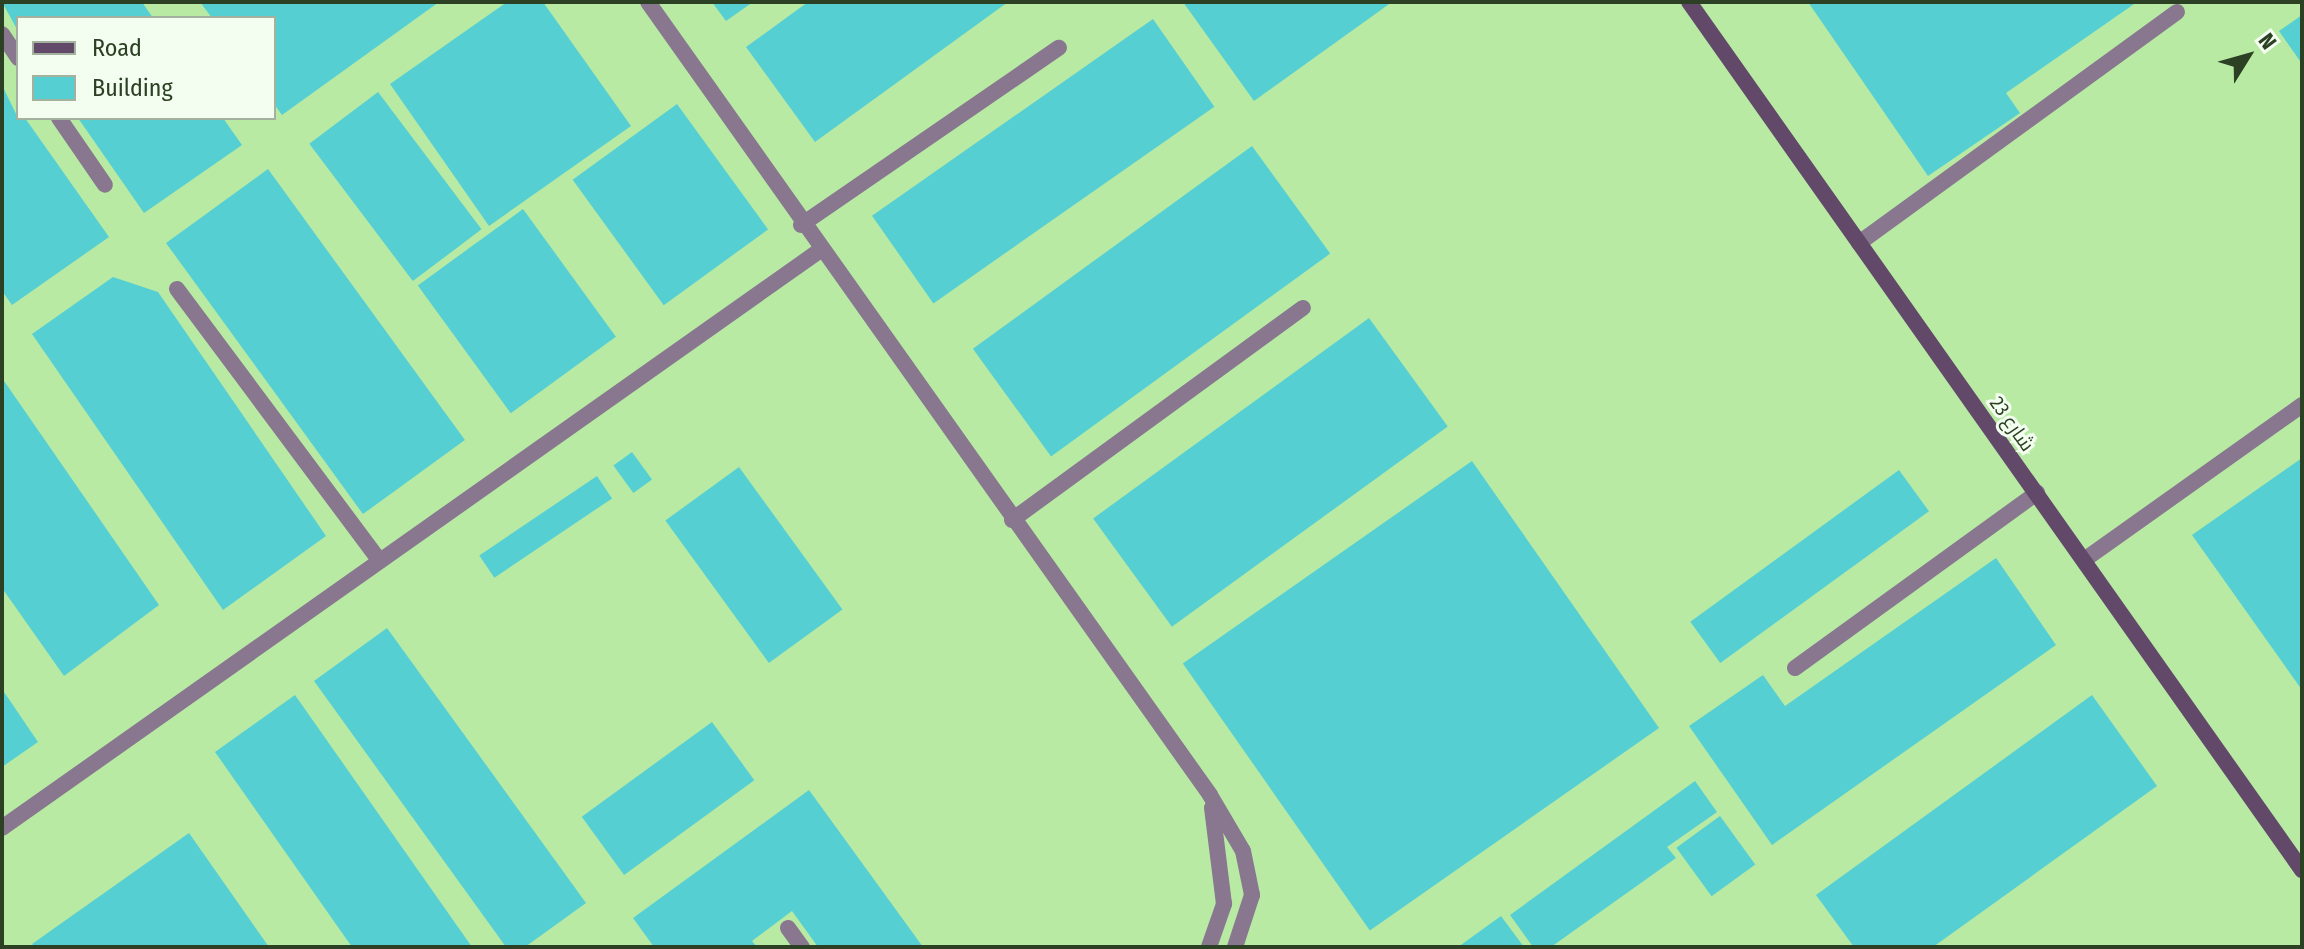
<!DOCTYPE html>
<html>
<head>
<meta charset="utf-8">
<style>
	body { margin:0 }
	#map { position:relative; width:2304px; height:949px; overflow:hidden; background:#b8eaa4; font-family:"Fira Sans Condensed",Cairo,sans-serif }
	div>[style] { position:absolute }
	.building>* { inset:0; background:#56cfd2; transform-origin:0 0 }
	.lane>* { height:16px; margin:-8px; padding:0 8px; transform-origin:8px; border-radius:8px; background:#88778f }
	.secondary>* { height:16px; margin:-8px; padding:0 8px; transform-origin:8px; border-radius:8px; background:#62496a }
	span { translate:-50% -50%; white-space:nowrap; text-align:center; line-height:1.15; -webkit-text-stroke:6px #f3fef0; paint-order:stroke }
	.street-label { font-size:20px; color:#2c4023 }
	.frame { position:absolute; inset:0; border:4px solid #2c4023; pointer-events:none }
	.legend { position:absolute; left:16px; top:16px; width:260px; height:104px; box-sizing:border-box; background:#f3fef0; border:2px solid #a3b29e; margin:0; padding:10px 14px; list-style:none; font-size:24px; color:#2c4023 }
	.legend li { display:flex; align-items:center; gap:16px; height:40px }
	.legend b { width:40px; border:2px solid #a3b29e }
	.north { position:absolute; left:2208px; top:16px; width:80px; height:80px; -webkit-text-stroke:6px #f3fef0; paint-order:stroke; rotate:53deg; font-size:22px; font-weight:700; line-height:32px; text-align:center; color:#2c4023 }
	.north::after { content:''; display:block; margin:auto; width:28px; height:36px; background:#2c4023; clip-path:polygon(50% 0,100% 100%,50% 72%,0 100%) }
</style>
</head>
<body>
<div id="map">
	<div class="building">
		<i style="clip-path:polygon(2px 2px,142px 2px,153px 18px,18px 18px,18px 31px)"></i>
		<i style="clip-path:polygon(200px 2px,439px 2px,282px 115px,274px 104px,274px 18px,212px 18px)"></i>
		<i style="clip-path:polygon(507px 2px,543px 2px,631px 126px,489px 226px,390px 84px)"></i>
		<i style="clip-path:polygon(712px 2px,753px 2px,726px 21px)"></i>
		<i style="clip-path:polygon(808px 2px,1008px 2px,815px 142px,746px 47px)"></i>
		<i style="clip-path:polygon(1183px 2px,1392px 2px,1254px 101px)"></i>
		<i style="clip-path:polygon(1808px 2px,2137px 2px,2006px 93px,2020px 113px,1928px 176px)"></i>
		<i style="clip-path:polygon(2302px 15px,2302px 64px,2279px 31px)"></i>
		<i style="left:1153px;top:19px;width:107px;height:343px;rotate:55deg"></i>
		<i style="clip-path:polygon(2px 85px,18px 118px,25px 118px,109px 237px,12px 305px,2px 291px)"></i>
		<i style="left:378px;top:92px;width:172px;height:86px;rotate:53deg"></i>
		<i style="left:677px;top:104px;width:155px;height:129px;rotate:54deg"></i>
		<i style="clip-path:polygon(78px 118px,223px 118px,242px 145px,144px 213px)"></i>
		<i style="left:1252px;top:146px;width:133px;height:345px;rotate:54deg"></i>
		<i style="left:268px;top:169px;width:335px;height:126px;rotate:54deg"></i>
		<i style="left:523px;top:209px;width:158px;height:130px;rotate:54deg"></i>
		<i style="clip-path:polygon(113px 277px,158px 292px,326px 536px,223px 610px,32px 334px)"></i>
		<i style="left:1369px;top:318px;width:134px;height:341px;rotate:54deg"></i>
		<i style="clip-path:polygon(2px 378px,159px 605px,64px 676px,2px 588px)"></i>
		<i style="left:632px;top:452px;width:34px;height:23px;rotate:54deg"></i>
		<i style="clip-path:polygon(2302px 458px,2302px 690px,2192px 535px)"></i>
		<i style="left:1472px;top:461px;width:326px;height:353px;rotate:55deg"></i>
		<i style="left:739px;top:467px;width:176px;height:91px;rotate:54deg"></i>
		<i style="left:1899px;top:470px;width:51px;height:258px;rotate:54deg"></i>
		<i style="left:597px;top:476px;width:27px;height:142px;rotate:56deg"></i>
		<i style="clip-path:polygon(1996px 558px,2056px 645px,1772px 845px,1689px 726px,1763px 675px,1785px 706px)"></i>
		<i style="clip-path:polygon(387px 628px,586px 903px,525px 947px,506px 947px,314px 681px)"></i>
		<i style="clip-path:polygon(2px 689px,38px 742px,2px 767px)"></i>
		<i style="clip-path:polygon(295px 695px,472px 947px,352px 947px,215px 752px)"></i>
		<i style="clip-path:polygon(2092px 695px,2157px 786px,1933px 947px,1854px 947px,1816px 895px)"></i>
		<i style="left:712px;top:722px;width:72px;height:161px;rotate:54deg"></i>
		<i style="clip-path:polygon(1695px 781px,1717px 812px,1667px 847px,1676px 858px,1551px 947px,1533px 947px,1510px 915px)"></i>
		<i style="clip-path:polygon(809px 790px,923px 947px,818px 947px,792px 911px,752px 941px,757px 947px,654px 947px,633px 918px)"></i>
		<i style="left:1720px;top:816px;width:60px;height:54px;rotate:54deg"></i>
		<i style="clip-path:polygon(189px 833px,269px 947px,35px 947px,32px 944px)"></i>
		<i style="clip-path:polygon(1501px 916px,1524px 947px,1458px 947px)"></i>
	</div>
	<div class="lane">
		<i style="left:648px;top:2px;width:972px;rotate:54.67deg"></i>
		<i style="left:1210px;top:795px;width:65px;rotate:59.5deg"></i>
		<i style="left:1243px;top:851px;width:45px;rotate:78.4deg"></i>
		<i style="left:1252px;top:895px;width:55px;rotate:108.1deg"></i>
		<i style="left:2px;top:34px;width:29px;rotate:56deg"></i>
		<i style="left:59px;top:118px;width:81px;rotate:55.5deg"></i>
		<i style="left:801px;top:225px;width:313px;rotate:-34.5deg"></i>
		<i style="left:1859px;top:243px;width:393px;rotate:-36deg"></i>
		<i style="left:177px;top:289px;width:339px;rotate:53.3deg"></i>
		<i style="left:1012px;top:520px;width:360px;rotate:-36.1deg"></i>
		<i style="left:2084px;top:560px;width:267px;rotate:-35.4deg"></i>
		<i style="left:1795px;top:668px;width:299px;rotate:-35.9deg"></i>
		<i style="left:2px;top:828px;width:1000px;rotate:-35.23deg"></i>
		<i style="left:788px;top:928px;width:24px;rotate:54deg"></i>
		<i style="left:1209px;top:947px;width:46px;rotate:-70.8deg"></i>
		<i style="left:1224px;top:904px;width:97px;rotate:-97.1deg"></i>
	</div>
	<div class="secondary">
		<i style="left:1689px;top:2px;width:1063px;rotate:54.77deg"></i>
	</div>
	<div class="street-label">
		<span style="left:2012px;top:424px;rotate:55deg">شارع 23</span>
	</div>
	<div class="frame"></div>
	<ul class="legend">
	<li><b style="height:10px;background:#62496a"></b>Road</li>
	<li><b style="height:22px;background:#56cfd2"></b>Building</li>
	</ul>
	<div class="north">N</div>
</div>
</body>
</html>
